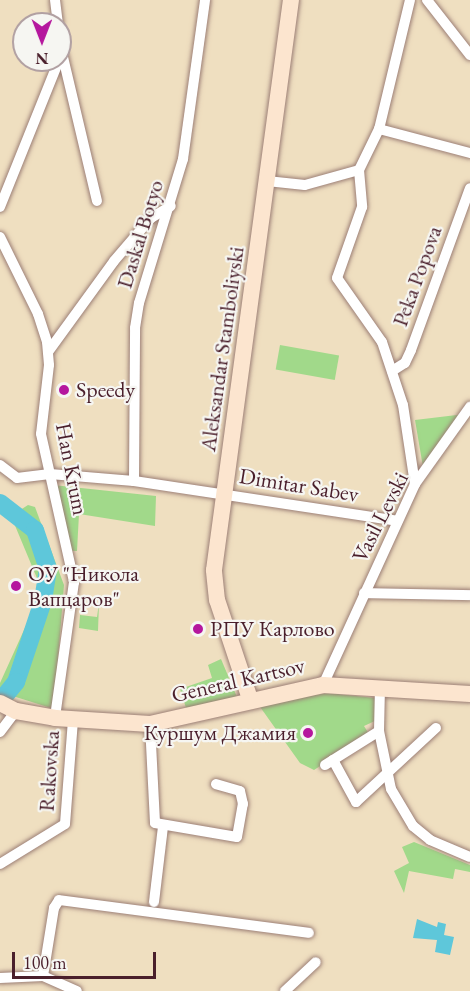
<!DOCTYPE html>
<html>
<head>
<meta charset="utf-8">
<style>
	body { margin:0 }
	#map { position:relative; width:470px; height:991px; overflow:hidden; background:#efdfc0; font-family:"EB Garamond",serif }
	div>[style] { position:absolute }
	.green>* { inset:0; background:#a1d98a; transform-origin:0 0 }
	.water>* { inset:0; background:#5ec7da }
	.river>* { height:18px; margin:-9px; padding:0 9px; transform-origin:9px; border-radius:9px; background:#5ec7da }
	.roads { filter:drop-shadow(0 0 2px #9c7f76) drop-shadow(0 0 2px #9c7f76) }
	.street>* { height:10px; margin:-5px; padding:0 5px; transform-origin:5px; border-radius:5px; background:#fff }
	.secondary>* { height:16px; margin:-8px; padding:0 8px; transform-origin:8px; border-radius:8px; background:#fce5cf }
	.dots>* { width:16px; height:16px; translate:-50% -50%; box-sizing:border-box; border:3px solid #f6f6f2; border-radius:50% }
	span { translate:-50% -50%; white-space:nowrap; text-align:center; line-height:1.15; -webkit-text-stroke:4.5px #f6f6f2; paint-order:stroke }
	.street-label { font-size:22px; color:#4a1f2b }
	.poi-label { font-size:22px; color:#4a1f2b }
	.left { translate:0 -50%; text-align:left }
	.right { translate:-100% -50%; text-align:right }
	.north { position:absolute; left:12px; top:12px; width:60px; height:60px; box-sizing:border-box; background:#f6f6f2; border:2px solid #b1a0a2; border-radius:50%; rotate:180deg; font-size:16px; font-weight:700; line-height:24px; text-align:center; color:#4a1f2b }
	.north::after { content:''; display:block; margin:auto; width:21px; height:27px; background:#b5179e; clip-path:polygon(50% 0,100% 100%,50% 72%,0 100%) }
	.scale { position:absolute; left:12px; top:952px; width:144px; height:27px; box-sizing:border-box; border:3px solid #4a1f2b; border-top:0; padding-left:8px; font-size:18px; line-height:21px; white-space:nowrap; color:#4a1f2b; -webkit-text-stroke:4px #f6f6f2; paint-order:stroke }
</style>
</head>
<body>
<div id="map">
	<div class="green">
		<i style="left:280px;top:345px;width:60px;height:25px;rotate:10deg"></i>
		<i style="clip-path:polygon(465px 414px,424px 473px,415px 420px)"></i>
		<i style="clip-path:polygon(53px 485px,156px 496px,155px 526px,79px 514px,77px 551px,68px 551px)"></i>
		<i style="clip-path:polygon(28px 505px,35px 507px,64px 585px,54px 709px,0 692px,0 683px,38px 599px,39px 583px,11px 516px)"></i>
		<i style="clip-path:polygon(99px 603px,98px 631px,79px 628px,80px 615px,97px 617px)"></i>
		<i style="clip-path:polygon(221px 659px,237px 697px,187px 711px,180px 689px,212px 678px,208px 665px)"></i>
		<i style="clip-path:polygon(328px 693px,375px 698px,377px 720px,364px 726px,369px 734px,314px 770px,300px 763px,258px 704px)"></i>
		<i style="clip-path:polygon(414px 842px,470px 865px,470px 872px,455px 869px,453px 879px,409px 871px,404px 893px,394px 871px,409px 863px,402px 847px)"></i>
	</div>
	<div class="water">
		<i style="clip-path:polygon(417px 919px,437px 927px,438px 922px,446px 924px,444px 935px,454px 937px,450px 955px,435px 952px,437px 940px,413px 938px)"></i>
	</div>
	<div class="river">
		<i style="left:0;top:503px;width:44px;rotate:37.6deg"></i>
		<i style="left:35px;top:530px;width:41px;rotate:71.6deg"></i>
		<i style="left:48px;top:569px;width:32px;rotate:99deg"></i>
		<i style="left:43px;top:601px;width:85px;rotate:108.4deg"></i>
		<i style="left:16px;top:682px;width:26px;rotate:129deg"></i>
	</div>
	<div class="roads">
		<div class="street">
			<i style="left:55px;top:0;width:24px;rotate:83deg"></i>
			<i style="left:410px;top:0;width:133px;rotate:103.5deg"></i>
			<i style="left:379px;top:129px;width:46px;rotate:116deg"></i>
			<i style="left:359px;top:170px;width:37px;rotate:85deg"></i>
			<i style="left:362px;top:207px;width:75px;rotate:109.4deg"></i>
			<i style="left:337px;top:278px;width:78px;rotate:54.9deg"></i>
			<i style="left:382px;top:342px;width:66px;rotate:71.6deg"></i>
			<i style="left:403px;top:405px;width:80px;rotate:81.4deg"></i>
			<i style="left:427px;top:0;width:70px;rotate:52deg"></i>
			<i style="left:60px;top:39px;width:18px;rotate:90deg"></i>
			<i style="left:62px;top:53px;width:152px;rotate:76.7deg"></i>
			<i style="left:379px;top:129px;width:94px;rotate:14.8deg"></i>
			<i style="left:267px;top:181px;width:38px;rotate:6deg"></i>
			<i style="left:305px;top:185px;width:56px;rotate:-15.5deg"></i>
			<i style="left:0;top:207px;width:158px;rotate:-68.1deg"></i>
			<i style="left:0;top:237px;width:86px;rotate:63.7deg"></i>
			<i style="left:38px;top:314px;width:29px;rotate:72deg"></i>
			<i style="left:47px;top:342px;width:23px;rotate:85deg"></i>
			<i style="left:49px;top:365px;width:69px;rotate:96.6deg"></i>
			<i style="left:41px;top:434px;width:152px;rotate:77.4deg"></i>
			<i style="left:74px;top:582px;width:137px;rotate:98deg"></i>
			<i style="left:48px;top:352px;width:112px;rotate:-54deg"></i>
			<i style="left:114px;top:261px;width:57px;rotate:-49.3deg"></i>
			<i style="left:151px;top:218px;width:23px;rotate:-31deg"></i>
			<i style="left:392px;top:371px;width:15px;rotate:-32deg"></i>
			<i style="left:405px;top:363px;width:14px;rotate:-65deg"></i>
			<i style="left:411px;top:350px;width:172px;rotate:-70deg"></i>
			<i style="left:0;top:465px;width:21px;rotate:37deg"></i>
			<i style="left:17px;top:478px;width:33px;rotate:-7deg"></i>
			<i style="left:50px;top:474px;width:84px;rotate:4.8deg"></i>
			<i style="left:134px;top:481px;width:266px;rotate:8.6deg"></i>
			<i style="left:134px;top:481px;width:153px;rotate:-89.6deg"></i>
			<i style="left:135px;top:328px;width:25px;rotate:-81deg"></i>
			<i style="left:139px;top:303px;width:151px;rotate:-73deg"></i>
			<i style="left:183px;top:159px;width:161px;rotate:-82.1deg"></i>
			<i style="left:364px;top:593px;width:106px;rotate:1.1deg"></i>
			<i style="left:323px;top:685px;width:221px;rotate:-65.4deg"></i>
			<i style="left:415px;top:484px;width:95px;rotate:-54.5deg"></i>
			<i style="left:150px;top:724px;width:99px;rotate:87.1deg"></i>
			<i style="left:155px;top:823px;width:83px;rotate:9.7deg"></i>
			<i style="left:237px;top:837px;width:34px;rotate:-80deg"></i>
			<i style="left:243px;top:804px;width:13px;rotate:-103deg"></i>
			<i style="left:240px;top:791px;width:25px;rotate:-164deg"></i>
			<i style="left:379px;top:731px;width:59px;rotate:78.3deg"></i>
			<i style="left:391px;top:789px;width:43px;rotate:59.3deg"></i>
			<i style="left:413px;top:826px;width:22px;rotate:39deg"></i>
			<i style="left:430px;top:840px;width:43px;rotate:23deg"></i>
			<i style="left:0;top:732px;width:26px;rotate:-53deg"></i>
			<i style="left:333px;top:760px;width:48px;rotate:61.3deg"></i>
			<i style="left:356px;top:802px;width:109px;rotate:-42.8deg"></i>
			<i style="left:325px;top:765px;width:64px;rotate:-32.2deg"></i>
			<i style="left:379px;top:731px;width:44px;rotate:-88.7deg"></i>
			<i style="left:0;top:864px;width:76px;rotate:-31.6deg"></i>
			<i style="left:65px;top:824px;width:105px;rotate:-85.6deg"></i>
			<i style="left:154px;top:902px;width:77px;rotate:-83.2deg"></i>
			<i style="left:43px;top:976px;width:37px;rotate:24deg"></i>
			<i style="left:0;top:978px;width:43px;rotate:-2.7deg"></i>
			<i style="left:43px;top:976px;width:69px;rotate:-80.8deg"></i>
			<i style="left:54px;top:908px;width:9px;rotate:-58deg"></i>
			<i style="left:59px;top:900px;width:252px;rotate:7.5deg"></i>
			<i style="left:285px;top:991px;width:42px;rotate:-43.1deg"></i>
		</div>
		<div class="secondary">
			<i style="left:250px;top:699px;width:104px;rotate:-108.4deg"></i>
			<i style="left:217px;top:600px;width:30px;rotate:-96deg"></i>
			<i style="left:214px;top:570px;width:575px;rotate:-82.31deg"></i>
			<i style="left:0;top:703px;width:18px;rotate:27deg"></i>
			<i style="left:16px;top:711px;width:40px;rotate:10deg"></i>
			<i style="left:55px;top:718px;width:95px;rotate:3.6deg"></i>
			<i style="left:150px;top:724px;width:177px;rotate:-12.7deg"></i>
			<i style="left:323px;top:685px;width:147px;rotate:3.5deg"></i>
		</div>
	</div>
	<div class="dots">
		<i style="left:64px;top:390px;background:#b5179e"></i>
		<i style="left:16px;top:586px;background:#b5179e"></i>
		<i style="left:198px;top:629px;background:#b5179e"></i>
		<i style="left:308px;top:733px;background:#b5179e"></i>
	</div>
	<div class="street-label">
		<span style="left:140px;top:234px;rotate:-73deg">Daskal Botyo</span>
		<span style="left:417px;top:276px;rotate:-70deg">Peka Popova</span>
		<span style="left:222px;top:349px;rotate:-82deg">Aleksandar Stamboliyski</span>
		<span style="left:72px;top:469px;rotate:79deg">Han Krum</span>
		<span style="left:299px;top:485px;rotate:9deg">Dimitar Sabev</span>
		<span style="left:380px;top:517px;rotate:-63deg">Vasil Levski</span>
		<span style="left:238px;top:680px;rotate:-13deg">General Kartsov</span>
		<span style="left:49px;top:771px;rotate:-86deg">Rakovska</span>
	</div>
	<div class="poi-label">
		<span class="left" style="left:76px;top:390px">Speedy</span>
		<span class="left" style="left:28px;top:586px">ОУ "Никола<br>Вапцаров"</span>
		<span class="left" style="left:210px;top:629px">РПУ Карлово</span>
		<span class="right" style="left:296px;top:733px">Куршум Джамия</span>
	</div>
	<div class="north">N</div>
	<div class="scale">100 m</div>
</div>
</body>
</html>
